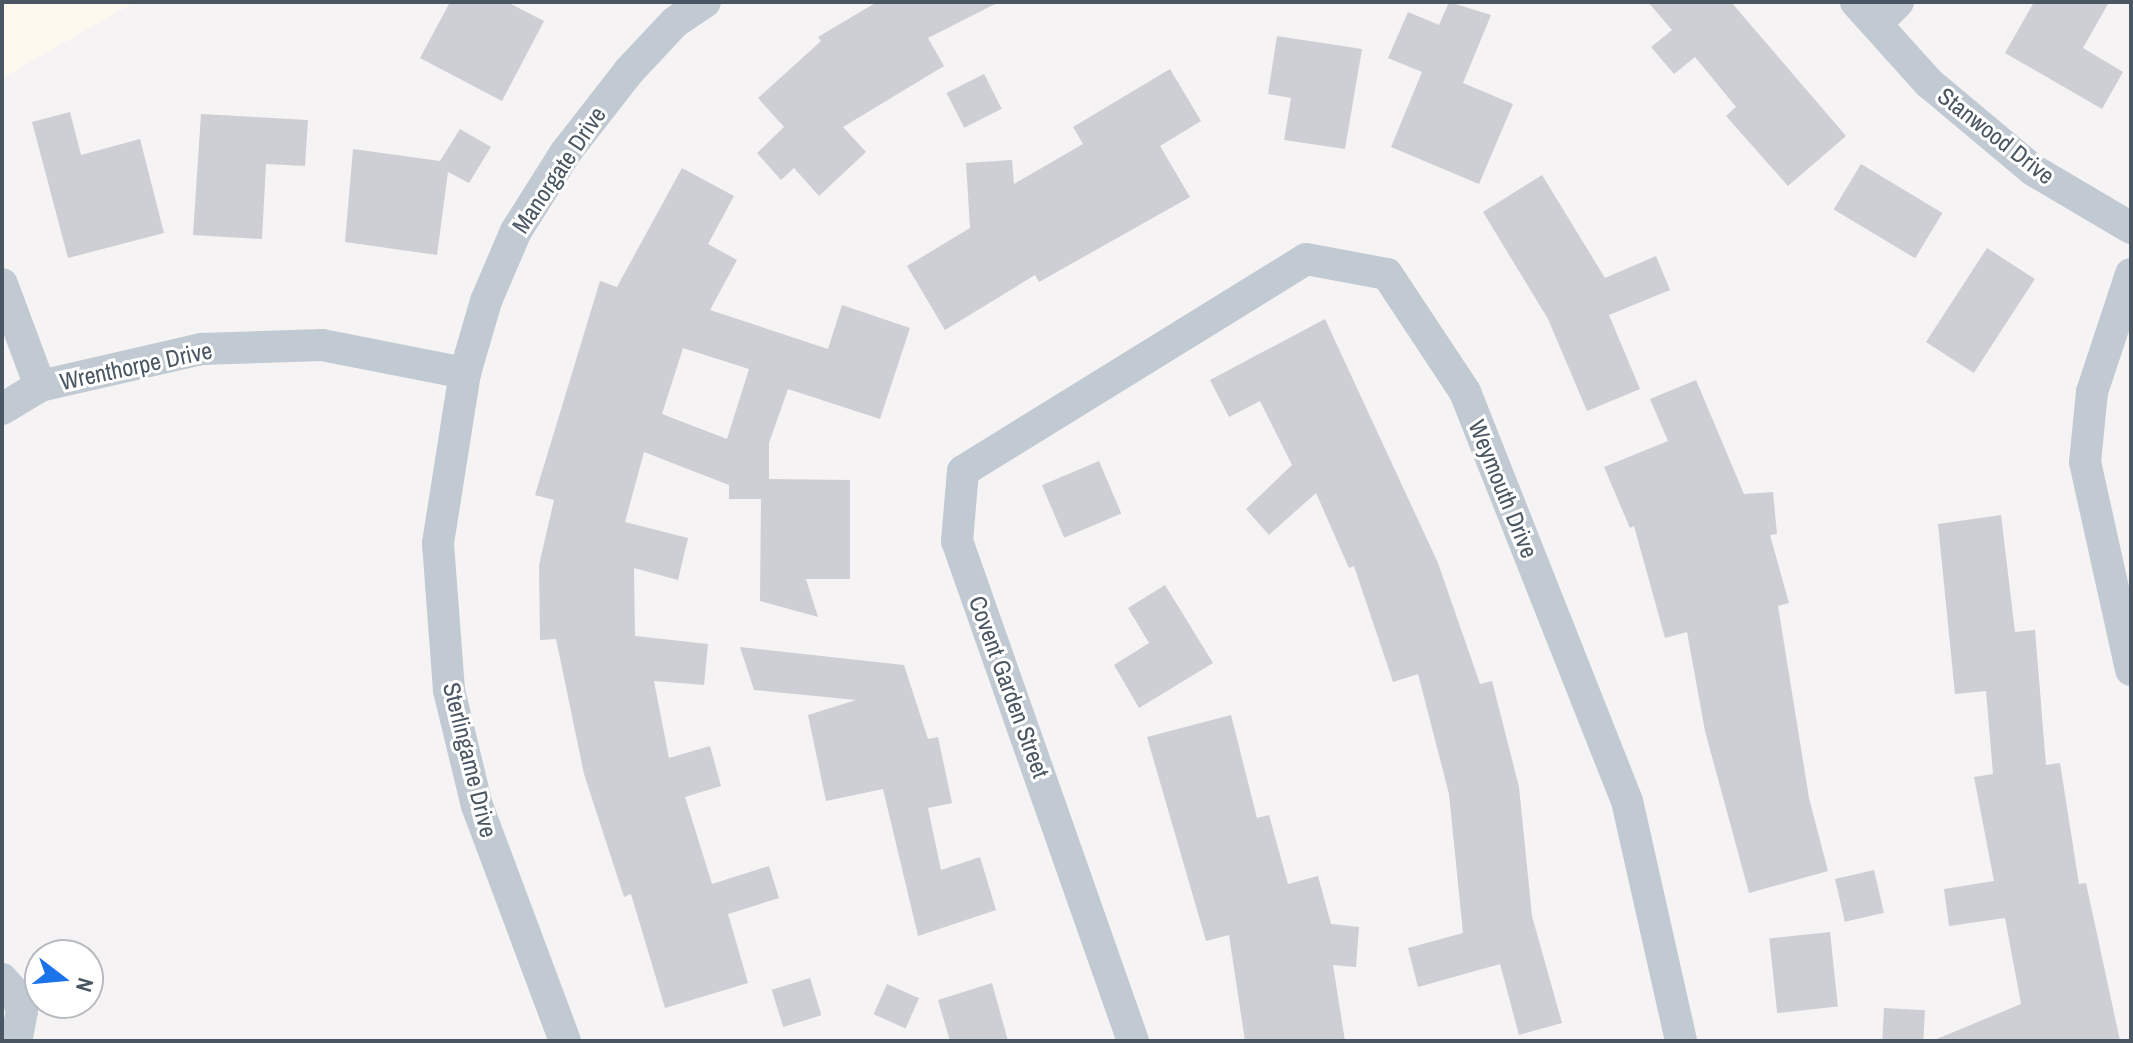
<!DOCTYPE html>
<html>
<head>
<meta charset="utf-8">
<style>
	body { margin:0 }
	#map { position:relative; width:2133px; height:1043px; overflow:hidden; background:#f5f3f3; font-family:"Archivo Narrow",sans-serif }
	div>[style] { position:absolute }
	.commercial>* { inset:0; background:#fdf9ef }
	.building>* { inset:0; background:#cdcfd5; transform-origin:0 0 }
	.street>* { height:32px; margin:-16px; padding:0 16px; transform-origin:16px; border-radius:16px; background:#c1cad2 }
	span { translate:-50% -50%; white-space:nowrap; text-align:center; line-height:1.15; -webkit-text-stroke:6px #fff; paint-order:stroke }
	.street-label { font-size:24px; color:#4a5661 }
	.frame { position:absolute; inset:0; border:4px solid #4a5661; pointer-events:none }
	.north { position:absolute; left:24px; top:939px; width:80px; height:80px; box-sizing:border-box; background:#fff; border:2px solid #b7bbc0; border-radius:50%; rotate:106deg; font-size:22px; font-weight:700; line-height:32px; text-align:center; color:#4a5661 }
	.north::after { content:''; display:block; margin:auto; width:28px; height:36px; background:#1a73e8; clip-path:polygon(50% 0,100% 100%,50% 72%,0 100%) }
</style>
</head>
<body>
<div id="map">
	<div class="commercial">
		<i style="clip-path:polygon(2px 2px,135px 2px,2px 78px)"></i>
	</div>
	<div class="building">
		<i style="clip-path:polygon(450px 2px,507px 2px,544px 21px,502px 101px,420px 58px)"></i>
		<i style="clip-path:polygon(877px 2px,999px 2px,928px 38px,944px 66px,843px 127px,866px 152px,819px 196px,794px 168px,781px 180px,757px 153px,784px 127px,758px 98px,821px 41px,818px 37px)"></i>
		<i style="clip-path:polygon(1449px 2px,1491px 15px,1463px 83px,1513px 104px,1479px 184px,1391px 147px,1422px 72px,1388px 58px,1408px 12px,1439px 25px)"></i>
		<i style="clip-path:polygon(1648px 2px,1731px 2px,1846px 136px,1788px 186px,1726px 116px,1736px 107px,1695px 57px,1674px 74px,1651px 47px,1672px 30px)"></i>
		<i style="clip-path:polygon(2034px 2px,2109px 2px,2083px 48px,2123px 72px,2102px 109px,2005px 53px)"></i>
		<i style="clip-path:polygon(1277px 36px,1362px 49px,1345px 149px,1284px 140px,1291px 98px,1268px 94px)"></i>
		<i style="clip-path:polygon(1170px 69px,1201px 121px,1160px 146px,1190px 197px,1039px 282px,1035px 275px,945px 330px,907px 266px,970px 228px,966px 163px,1012px 160px,1014px 184px,1083px 144px,1073px 127px)"></i>
		<i style="left:984px;top:74px;width:39px;height:42px;rotate:63deg"></i>
		<i style="clip-path:polygon(70px 112px,81px 155px,140px 139px,164px 233px,68px 258px,32px 122px)"></i>
		<i style="clip-path:polygon(201px 114px,308px 120px,305px 166px,266px 164px,262px 239px,193px 235px)"></i>
		<i style="clip-path:polygon(460px 129px,491px 147px,469px 183px,448px 172px,437px 255px,345px 242px,353px 149px,440px 161px)"></i>
		<i style="left:1861px;top:164px;width:95px;height:53px;rotate:31deg"></i>
		<i style="clip-path:polygon(evenodd,682px 168px,734px 196px,708px 244px,737px 260px,710px 310px,828px 349px,842px 305px,910px 328px,880px 419px,788px 389px,769px 443px,769px 479px,850px 480px,850px 579px,806px 579px,818px 617px,760px 601px,761px 499px,729px 499px,729px 485px,644px 452px,625px 522px,688px 538px,678px 580px,634px 568px,635px 636px,708px 644px,704px 685px,654px 681px,669px 758px,710px 746px,721px 786px,685px 797px,712px 884px,769px 866px,779px 898px,728px 914px,748px 983px,665px 1008px,631px 894px,624px 897px,584px 774px,556px 639px,540px 640px,539px 565px,554px 500px,535px 495px,600px 281px,617px 287px,682px 168px,683px 348px,749px 369px,727px 439px,662px 414px,683px 348px)"></i>
		<i style="clip-path:polygon(1542px 175px,1605px 278px,1656px 256px,1670px 290px,1609px 315px,1640px 389px,1587px 411px,1548px 319px,1483px 212px)"></i>
		<i style="left:1987px;top:248px;width:57px;height:112px;rotate:33deg"></i>
		<i style="clip-path:polygon(1325px 319px,1438px 563px,1480px 684px,1492px 681px,1519px 787px,1532px 916px,1562px 1023px,1519px 1035px,1500px 964px,1418px 987px,1408px 948px,1463px 933px,1449px 794px,1418px 674px,1393px 682px,1354px 566px,1349px 568px,1316px 493px,1269px 535px,1246px 509px,1292px 465px,1260px 401px,1229px 417px,1210px 380px)"></i>
		<i style="clip-path:polygon(1696px 380px,1744px 494px,1773px 492px,1777px 534px,1770px 535px,1789px 603px,1778px 606px,1809px 798px,1828px 871px,1749px 893px,1705px 731px,1687px 632px,1665px 638px,1634px 526px,1630px 528px,1604px 467px,1668px 441px,1650px 399px)"></i>
		<i style="left:1099px;top:461px;width:57px;height:62px;rotate:67deg"></i>
		<i style="clip-path:polygon(2001px 515px,2015px 632px,2035px 630px,2046px 765px,2060px 763px,2079px 884px,2086px 883px,2120px 1041px,1932px 1041px,2021px 1004px,2005px 918px,1949px 926px,1944px 889px,1994px 881px,1974px 777px,1993px 774px,1986px 691px,1955px 694px,1938px 524px)"></i>
		<i style="clip-path:polygon(1165px 585px,1213px 663px,1139px 708px,1114px 665px,1149px 643px,1128px 608px)"></i>
		<i style="clip-path:polygon(740px 647px,904px 665px,928px 739px,938px 737px,952px 803px,928px 808px,941px 870px,980px 857px,996px 910px,918px 936px,883px 789px,826px 801px,808px 715px,856px 700px,754px 690px)"></i>
		<i style="clip-path:polygon(1231px 715px,1257px 818px,1269px 815px,1288px 884px,1318px 876px,1331px 924px,1359px 927px,1356px 967px,1333px 965px,1345px 1041px,1245px 1041px,1229px 935px,1206px 941px,1147px 737px)"></i>
		<i style="left:1874px;top:870px;width:44px;height:40px;rotate:77deg"></i>
		<i style="left:1830px;top:932px;width:75px;height:61px;rotate:84deg"></i>
		<i style="left:810px;top:978px;width:39px;height:40px;rotate:73deg"></i>
		<i style="clip-path:polygon(992px 983px,1008px 1041px,950px 1041px,938px 1000px)"></i>
		<i style="left:887px;top:984px;width:35px;height:33px;rotate:24deg"></i>
		<i style="left:1884px;top:1008px;width:41px;height:33px;rotate:3deg"></i>
	</div>
	<div class="street">
		<i style="left:1856px;top:2px;width:109px;rotate:48deg"></i>
		<i style="left:1929px;top:83px;width:136px;rotate:39.9deg"></i>
		<i style="left:2033px;top:170px;width:114px;rotate:30.6deg"></i>
		<i style="left:1876px;top:24px;width:31px;rotate:-45deg"></i>
		<i style="left:2131px;top:274px;width:124px;rotate:108.3deg"></i>
		<i style="left:2092px;top:392px;width:70px;rotate:95.7deg"></i>
		<i style="left:2085px;top:462px;width:213px;rotate:77.5deg"></i>
		<i style="left:2px;top:284px;width:109px;rotate:69.6deg"></i>
		<i style="left:2px;top:409px;width:44px;rotate:-31.2deg"></i>
		<i style="left:40px;top:386px;width:165px;rotate:-12.9deg"></i>
		<i style="left:201px;top:349px;width:121px;rotate:-1.9deg"></i>
		<i style="left:322px;top:345px;width:146px;rotate:11.1deg"></i>
		<i style="left:2px;top:979px;width:23px;rotate:49deg"></i>
		<i style="left:17px;top:996px;width:16px;rotate:72deg"></i>
		<i style="left:22px;top:1011px;width:31px;rotate:101deg"></i>
		<i style="left:565px;top:1041px;width:251px;rotate:-110.5deg"></i>
		<i style="left:477px;top:806px;width:119px;rotate:-103.6deg"></i>
		<i style="left:449px;top:690px;width:147px;rotate:-94.3deg"></i>
		<i style="left:438px;top:543px;width:172px;rotate:-81deg"></i>
		<i style="left:465px;top:373px;width:75px;rotate:-73.7deg"></i>
		<i style="left:486px;top:301px;width:76px;rotate:-66.8deg"></i>
		<i style="left:516px;top:231px;width:93px;rotate:-57.7deg"></i>
		<i style="left:566px;top:152px;width:103px;rotate:-52.1deg"></i>
		<i style="left:629px;top:71px;width:67px;rotate:-46.8deg"></i>
		<i style="left:675px;top:22px;width:36px;rotate:-34deg"></i>
		<i style="left:1133px;top:1041px;width:530px;rotate:-109.39deg"></i>
		<i style="left:957px;top:541px;width:70px;rotate:-85.1deg"></i>
		<i style="left:963px;top:471px;width:403px;rotate:-31.7deg"></i>
		<i style="left:1306px;top:259px;width:82px;rotate:10.5deg"></i>
		<i style="left:1387px;top:274px;width:141px;rotate:56.5deg"></i>
		<i style="left:1465px;top:392px;width:440px;rotate:68.4deg"></i>
		<i style="left:1627px;top:801px;width:246px;rotate:77.3deg"></i>
	</div>
	<div class="street-label">
		<span style="left:1996px;top:136px;rotate:38deg">Stanwood Drive</span>
		<span style="left:559px;top:170px;rotate:-56deg">Manorgate Drive</span>
		<span style="left:136px;top:366px;rotate:-12deg">Wrenthorpe Drive</span>
		<span style="left:1503px;top:489px;rotate:68deg">Weymouth Drive</span>
		<span style="left:1009px;top:687px;rotate:70deg">Covent Garden Street</span>
		<span style="left:470px;top:760px;rotate:76deg">Sterlingame Drive</span>
	</div>
	<div class="frame"></div>
	<div class="north">N</div>
</div>
</body>
</html>
